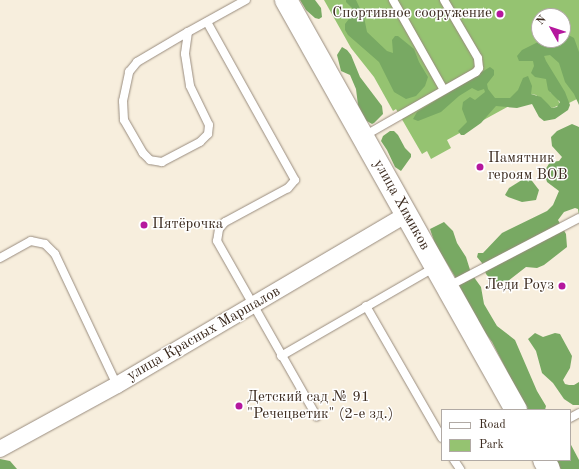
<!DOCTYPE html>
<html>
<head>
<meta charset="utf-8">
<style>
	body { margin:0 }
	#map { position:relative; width:579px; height:469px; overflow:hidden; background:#f7eedd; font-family:"Old Standard TT",serif }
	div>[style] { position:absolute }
	.green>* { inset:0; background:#95c371 }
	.forest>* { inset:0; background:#78a963 }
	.roads { filter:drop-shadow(0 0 1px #998c7e) drop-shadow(0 0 1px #998c7e) }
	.lane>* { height:8px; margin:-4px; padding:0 4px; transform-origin:4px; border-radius:4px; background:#fff }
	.street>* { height:16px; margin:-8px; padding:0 8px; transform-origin:8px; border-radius:8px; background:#fff }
	.secondary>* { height:22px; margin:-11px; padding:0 11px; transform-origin:11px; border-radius:11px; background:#fff }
	.dots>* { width:11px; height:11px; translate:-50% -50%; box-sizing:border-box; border:2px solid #fff; border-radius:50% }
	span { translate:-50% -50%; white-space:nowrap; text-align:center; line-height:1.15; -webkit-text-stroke:3px #fff; paint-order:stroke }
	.poi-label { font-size:15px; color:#3b2a1e }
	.right { translate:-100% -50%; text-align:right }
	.left { translate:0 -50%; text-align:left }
	.street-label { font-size:15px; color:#3b2a1e }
	.legend { position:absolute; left:441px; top:409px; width:130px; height:52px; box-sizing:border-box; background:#fff; border:1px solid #b1aaa5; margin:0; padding:5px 7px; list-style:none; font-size:12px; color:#3b2a1e }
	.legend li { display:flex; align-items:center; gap:8px; height:20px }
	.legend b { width:20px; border:1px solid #b1aaa5 }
	.north { position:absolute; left:531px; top:8px; width:40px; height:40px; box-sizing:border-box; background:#fff; border:1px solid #b1aaa5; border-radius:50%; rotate:309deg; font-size:11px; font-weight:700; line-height:16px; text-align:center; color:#3b2a1e }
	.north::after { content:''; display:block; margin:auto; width:14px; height:18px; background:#b5179e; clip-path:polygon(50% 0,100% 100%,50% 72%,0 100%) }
</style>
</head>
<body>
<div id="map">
	<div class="green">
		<i style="clip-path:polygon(evenodd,324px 0,579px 0,579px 98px,567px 104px,555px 82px,550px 92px,557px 97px,560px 105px,552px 108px,536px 95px,531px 94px,447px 140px,451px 148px,431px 159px,427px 151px,422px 154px,396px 109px,393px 111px,374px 77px,351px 48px,324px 0,539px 16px,563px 16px,563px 40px,539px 40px,539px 16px)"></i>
	</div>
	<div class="forest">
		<i style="clip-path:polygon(300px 0,315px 0,321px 8px,322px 17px,319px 19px,315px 18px,306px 10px)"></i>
		<i style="clip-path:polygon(346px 0,356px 0,364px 17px,367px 32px,387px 51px,393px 53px,392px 40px,395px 36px,398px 36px,414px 49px,419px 62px,428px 77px,425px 86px,416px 96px,406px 99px,394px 92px,379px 62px,348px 35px,345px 30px,345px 24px,355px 11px,346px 2px)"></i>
		<i style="clip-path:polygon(563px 32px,574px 38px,579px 52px,579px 105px,574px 94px,565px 82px,559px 63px,550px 55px,544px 56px,546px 61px,565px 92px,570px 105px,568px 110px,555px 119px,544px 121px,539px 117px,532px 104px,517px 108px,496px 106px,481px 123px,464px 135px,461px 135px,458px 131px,467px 122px,462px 109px,463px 102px,470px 97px,475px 100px,485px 92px,484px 89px,478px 91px,472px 88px,459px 96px,441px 112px,418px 121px,413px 119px,417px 112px,490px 67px,494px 70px,494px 75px,487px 84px,488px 89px,495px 98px,510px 98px,518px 90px,523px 78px,528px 76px,532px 86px,531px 94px,541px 97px,552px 108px,557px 107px,560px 102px,548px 90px,546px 79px,535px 77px,531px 73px,534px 66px,533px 61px,519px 61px,517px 56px,522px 50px,542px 40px,563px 40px)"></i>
		<i style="clip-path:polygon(342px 47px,347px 50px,351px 55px,360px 77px,382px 106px,383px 114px,374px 123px,372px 124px,365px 120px,358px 105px,356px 89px,350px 75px,341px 71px,337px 55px)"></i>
		<i style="clip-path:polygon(572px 124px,579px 127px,579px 216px,578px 209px,575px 208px,564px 212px,558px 220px,566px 234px,567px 247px,544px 265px,537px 268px,526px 267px,508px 281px,493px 282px,486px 274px,482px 263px,477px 257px,478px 253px,483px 253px,502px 233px,547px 211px,553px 205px,559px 191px,547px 182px,544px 172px,550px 162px,559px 161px,562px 157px,552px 146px,551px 137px,557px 131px)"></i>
		<i style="clip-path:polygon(390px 131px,394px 131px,398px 135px,405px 148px,411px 154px,411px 157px,401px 171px,395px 167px,387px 150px,381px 141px,383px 136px)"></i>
		<i style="clip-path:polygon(529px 177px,539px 190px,536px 200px,522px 202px,508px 197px,505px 195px,509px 188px,525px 178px)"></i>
		<i style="clip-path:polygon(444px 222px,453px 231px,457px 243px,466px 257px,471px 273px,481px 287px,484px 304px,494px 321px,497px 326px,515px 340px,537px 391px,546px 406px,545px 410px,527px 410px,492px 342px,463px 303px,457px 280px,435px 244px,430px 229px)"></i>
		<i style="clip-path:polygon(535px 333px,543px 337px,555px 333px,560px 334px,572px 356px,570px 368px,563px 380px,565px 384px,569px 385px,574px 385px,579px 382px,579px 405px,573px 405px,564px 399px,553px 383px,542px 373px,536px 351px,528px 339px)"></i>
		<i style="clip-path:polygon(570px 443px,579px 460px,579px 469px,561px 469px,554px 460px,570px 460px)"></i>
		<i style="clip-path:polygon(0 459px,10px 461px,17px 469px,0 469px)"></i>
	</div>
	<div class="roads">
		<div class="lane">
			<i style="left:393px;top:0;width:103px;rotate:60.5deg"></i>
			<i style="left:207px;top:22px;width:181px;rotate:60.9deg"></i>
			<i style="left:295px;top:180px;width:11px;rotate:131deg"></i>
			<i style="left:288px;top:188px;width:72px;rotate:151.6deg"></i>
			<i style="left:225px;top:222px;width:9px;rotate:131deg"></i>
			<i style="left:219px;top:229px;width:12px;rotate:99deg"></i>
			<i style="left:217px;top:241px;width:202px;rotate:60.4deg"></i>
			<i style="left:188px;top:32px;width:22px;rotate:98deg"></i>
			<i style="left:185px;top:54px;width:32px;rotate:81deg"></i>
			<i style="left:190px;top:86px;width:43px;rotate:64deg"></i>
			<i style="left:209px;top:125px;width:9px;rotate:96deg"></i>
			<i style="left:208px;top:134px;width:11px;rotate:135deg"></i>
			<i style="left:200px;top:142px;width:43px;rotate:152.2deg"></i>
			<i style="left:162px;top:162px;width:12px;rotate:-171deg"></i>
			<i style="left:150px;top:160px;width:10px;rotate:-135deg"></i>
			<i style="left:143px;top:153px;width:38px;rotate:-120deg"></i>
			<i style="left:124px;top:120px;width:19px;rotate:-93deg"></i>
			<i style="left:123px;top:101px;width:30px;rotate:-78deg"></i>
			<i style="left:129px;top:72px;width:13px;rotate:-51deg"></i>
			<i style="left:137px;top:62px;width:59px;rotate:-30.5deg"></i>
			<i style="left:188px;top:32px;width:66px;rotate:-28.9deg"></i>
			<i style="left:364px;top:136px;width:129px;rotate:-29.7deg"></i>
			<i style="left:476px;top:72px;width:5px;rotate:-53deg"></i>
			<i style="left:479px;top:68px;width:10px;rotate:-96deg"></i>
			<i style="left:478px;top:58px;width:67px;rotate:-120.4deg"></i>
			<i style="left:0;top:258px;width:35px;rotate:-29deg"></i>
			<i style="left:31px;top:241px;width:14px;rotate:12deg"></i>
			<i style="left:45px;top:244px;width:14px;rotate:45deg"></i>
			<i style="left:55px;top:254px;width:145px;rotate:64.7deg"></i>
			<i style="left:447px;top:287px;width:149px;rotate:-27.6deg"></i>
			<i style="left:366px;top:306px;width:152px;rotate:60.1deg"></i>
			<i style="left:281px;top:356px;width:178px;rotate:-30deg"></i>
			<i style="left:570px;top:418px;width:10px;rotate:-29deg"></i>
			<i style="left:454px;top:460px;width:11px;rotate:56deg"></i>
		</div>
		<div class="street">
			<i style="left:0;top:449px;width:133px;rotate:-28.7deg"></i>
			<i style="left:117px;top:385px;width:335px;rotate:-30.5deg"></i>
		</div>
		<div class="secondary">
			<i style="left:286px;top:0;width:470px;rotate:60.7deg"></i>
			<i style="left:544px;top:460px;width:10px;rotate:61deg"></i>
		</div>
	</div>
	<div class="dots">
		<i style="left:500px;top:14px;background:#b5179e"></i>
		<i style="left:480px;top:167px;background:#b5179e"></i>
		<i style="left:144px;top:225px;background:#b5179e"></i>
		<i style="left:562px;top:286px;background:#b5179e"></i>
		<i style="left:239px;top:406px;background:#b5179e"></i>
	</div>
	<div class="poi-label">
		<span class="right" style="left:492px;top:14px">Спортивное сооружение</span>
		<span class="left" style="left:488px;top:167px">Памятник<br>героям ВОВ</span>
		<span class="left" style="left:152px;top:225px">Пятёрочка</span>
		<span class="right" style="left:554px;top:286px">Леди Роуз</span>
		<span class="left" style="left:247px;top:406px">Детский сад № 91<br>"Речецветик" (2-е зд.)</span>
	</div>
	<div class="street-label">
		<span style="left:401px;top:205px;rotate:61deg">улица Химиков</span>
		<span style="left:204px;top:334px;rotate:-30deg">улица Красных Маршалов</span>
	</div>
	<ul class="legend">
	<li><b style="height:5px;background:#fff"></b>Road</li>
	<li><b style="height:11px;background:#95c371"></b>Park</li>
	</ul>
	<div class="north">N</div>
</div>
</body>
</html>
